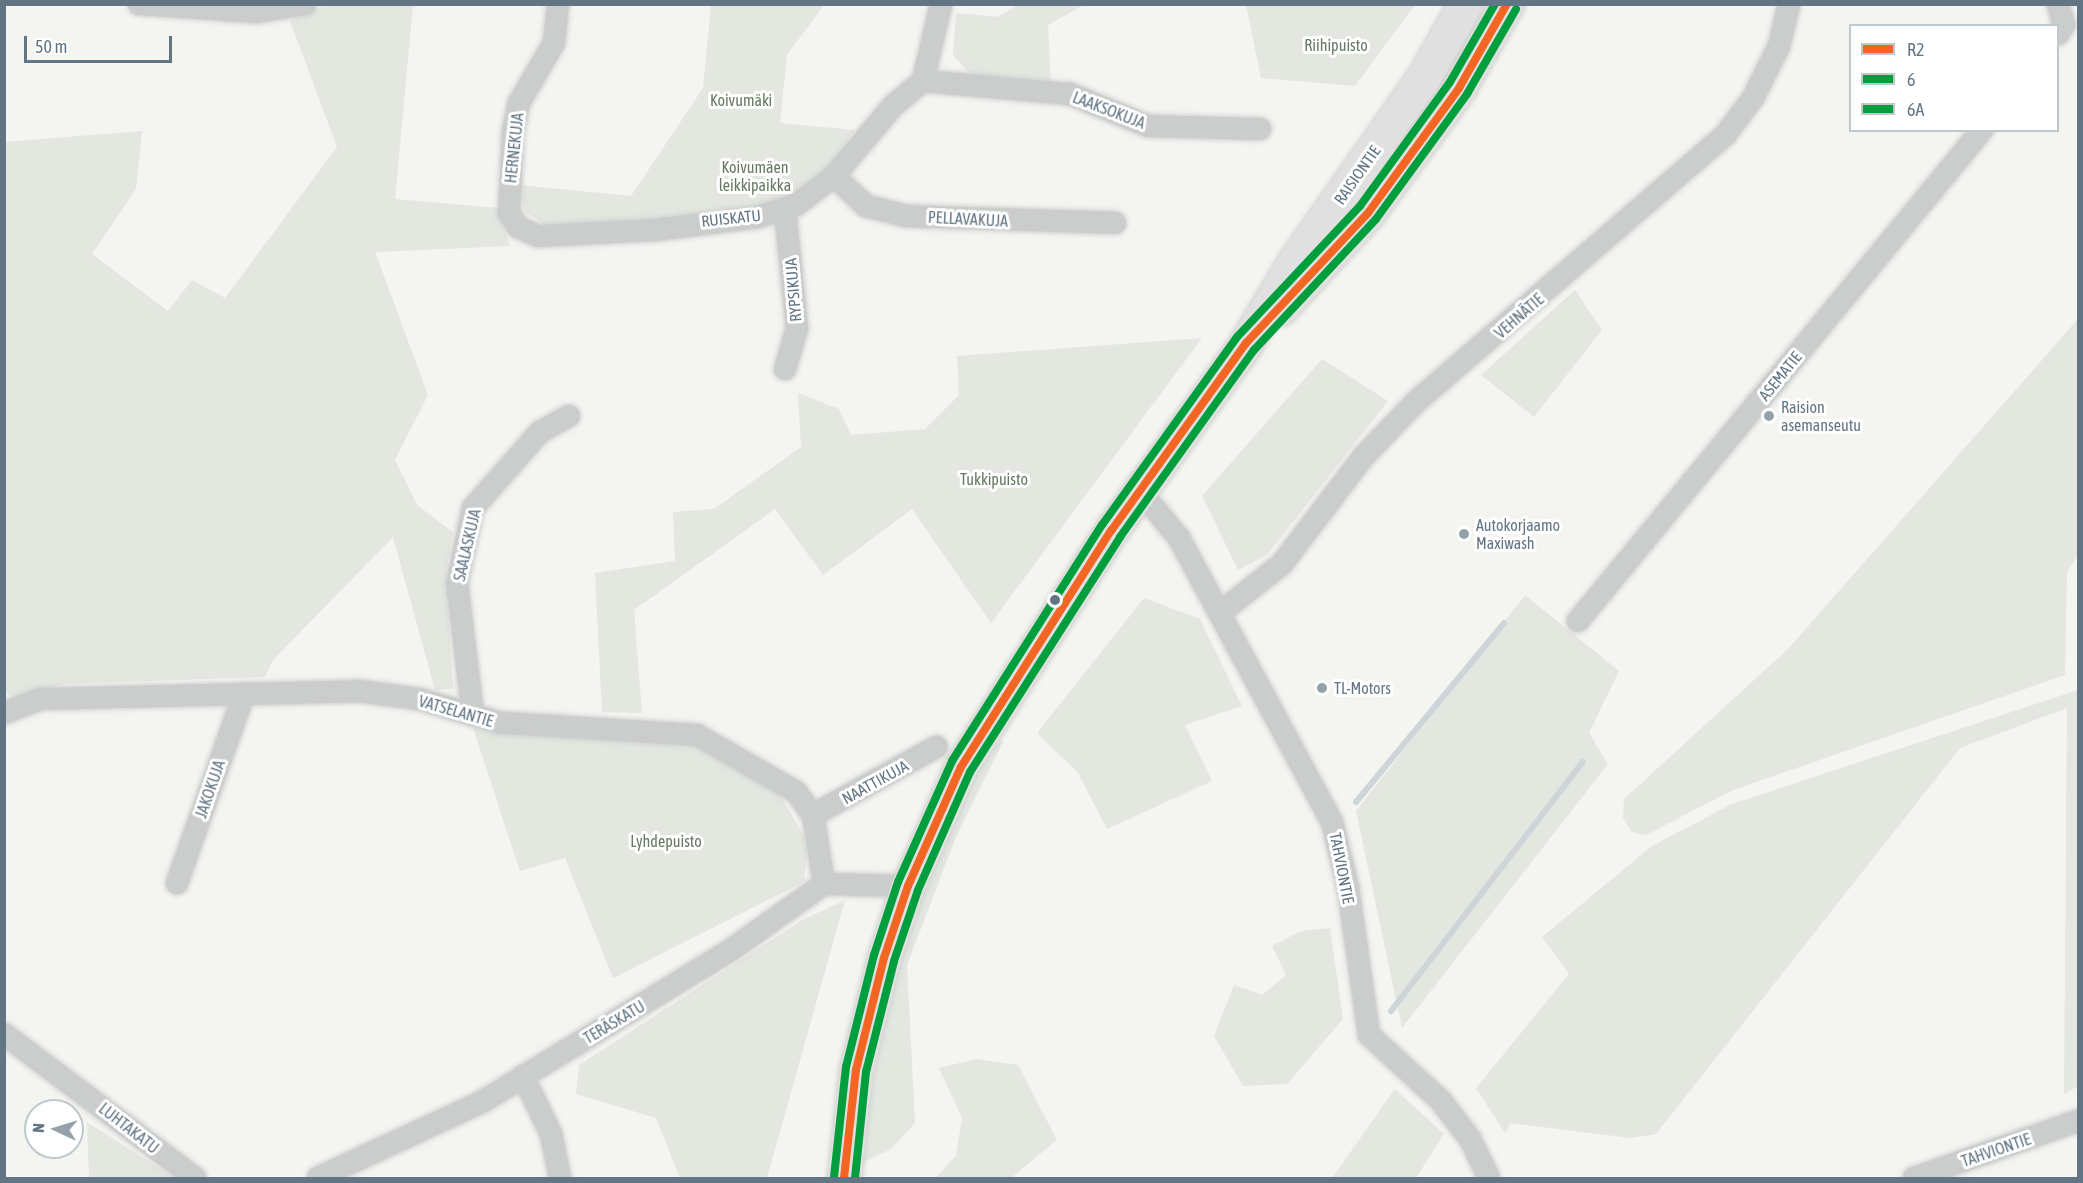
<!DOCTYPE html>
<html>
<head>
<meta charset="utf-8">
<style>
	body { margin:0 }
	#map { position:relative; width:2083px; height:1183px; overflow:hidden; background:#f4f4f1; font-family:"Asap Condensed",sans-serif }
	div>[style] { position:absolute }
	.green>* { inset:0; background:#e3e7df }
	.stream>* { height:6px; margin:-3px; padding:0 3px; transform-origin:3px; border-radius:3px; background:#ced5d8 }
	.roads { filter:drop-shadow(0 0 2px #d0d2d1) drop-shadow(0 0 2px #d0d2d1) }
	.minor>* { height:22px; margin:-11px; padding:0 11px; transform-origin:11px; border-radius:11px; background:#cbcdcd }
	.secondary>* { height:33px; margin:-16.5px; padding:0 16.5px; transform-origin:16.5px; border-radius:16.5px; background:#e0e0e0 }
	.bus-1>* { height:8px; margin:-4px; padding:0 4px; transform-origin:4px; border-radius:4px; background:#f26522 }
	.bus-2>* { height:8px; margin:-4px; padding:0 4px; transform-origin:4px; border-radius:4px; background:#009e3d }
	.bus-3>* { height:8px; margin:-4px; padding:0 4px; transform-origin:4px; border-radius:4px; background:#009e3d }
	.dots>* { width:16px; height:16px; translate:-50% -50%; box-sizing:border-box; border:3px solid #fff; border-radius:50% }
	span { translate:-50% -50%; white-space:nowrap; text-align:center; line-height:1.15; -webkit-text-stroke:6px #fff; paint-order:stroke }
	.park-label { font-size:16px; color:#667a61 }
	.street-label { font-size:16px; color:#627584 }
	.poi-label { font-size:16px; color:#627584 }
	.left { translate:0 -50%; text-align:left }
	.frame { position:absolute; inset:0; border:6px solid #627584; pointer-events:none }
	.legend { position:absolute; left:1849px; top:24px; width:210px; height:108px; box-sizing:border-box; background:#fff; border:2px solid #c0c8ce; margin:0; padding:8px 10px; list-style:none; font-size:18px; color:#627584 }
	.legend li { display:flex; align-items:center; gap:12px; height:30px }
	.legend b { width:30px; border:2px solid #c0c8ce }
	.north { position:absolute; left:24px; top:1099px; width:60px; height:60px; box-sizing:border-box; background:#fff; border:2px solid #c0c8ce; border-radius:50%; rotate:274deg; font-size:16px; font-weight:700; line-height:24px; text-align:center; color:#627584 }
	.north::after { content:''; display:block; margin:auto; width:21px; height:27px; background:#95a1aa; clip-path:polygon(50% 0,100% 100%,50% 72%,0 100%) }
	.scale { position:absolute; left:24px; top:36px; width:148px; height:27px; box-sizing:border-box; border:3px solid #627584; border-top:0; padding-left:8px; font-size:18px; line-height:21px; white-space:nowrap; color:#627584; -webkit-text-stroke:4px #fff; paint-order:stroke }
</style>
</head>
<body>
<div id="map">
	<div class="green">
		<i style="clip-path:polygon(324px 5px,413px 5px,395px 199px,499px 208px,510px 246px,375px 252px,428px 395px,395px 460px,417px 505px,453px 532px,446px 573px,453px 689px,435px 690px,393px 537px,273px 660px,265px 677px,64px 684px,12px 699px,4px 688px,4px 142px,142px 131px,136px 189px,92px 254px,168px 311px,192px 280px,225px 298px,337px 147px,290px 21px)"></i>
		<i style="clip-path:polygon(711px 5px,824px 5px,787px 55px,780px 123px,855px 130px,818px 180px,794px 200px,757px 213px,547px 226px,525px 212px,519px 185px,631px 196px,703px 88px)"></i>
		<i style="clip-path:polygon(1018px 5px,1084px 5px,1048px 25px,1051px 88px,971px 75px,953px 55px,956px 13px,997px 17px)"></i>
		<i style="clip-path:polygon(1246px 5px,1246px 4px,1415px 5px,1355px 86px,1261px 78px)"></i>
		<i style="clip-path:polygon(1575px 290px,1602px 330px,1534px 417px,1481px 375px)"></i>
		<i style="clip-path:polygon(2078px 319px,2078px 556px,2067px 571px,2065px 675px,1733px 790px,1646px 835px,1632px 832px,1623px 818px,1624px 799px,1788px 649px)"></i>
		<i style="clip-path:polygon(1202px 338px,991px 623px,912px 509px,823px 575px,775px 509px,634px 610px,642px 713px,602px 712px,595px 573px,675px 561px,673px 512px,714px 509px,801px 447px,798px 393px,839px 409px,851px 435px,925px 429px,959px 395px,957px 356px)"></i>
		<i style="clip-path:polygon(1322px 359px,1388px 401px,1267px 555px,1238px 570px,1202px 496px)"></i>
		<i style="clip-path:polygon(1525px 595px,1619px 671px,1589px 733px,1608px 764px,1402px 1028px,1356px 811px)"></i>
		<i style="clip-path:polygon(1144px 598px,1200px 619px,1242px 706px,1185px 725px,1212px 781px,1107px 829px,1078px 773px,1037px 733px)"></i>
		<i style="clip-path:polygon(2078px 690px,2078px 1086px,2064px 1094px,2067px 708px,1960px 748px,1656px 1134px,1631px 1138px,1511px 1123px,1505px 1133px,1476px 1088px,1569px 974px,1542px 937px,1652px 846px,1732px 804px)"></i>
		<i style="clip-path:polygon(473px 728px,687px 742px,748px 771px,781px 796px,808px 844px,804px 882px,613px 978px,565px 858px,520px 871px)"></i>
		<i style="clip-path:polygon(1004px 740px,956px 837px,907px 965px,915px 1123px,891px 1149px,859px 1164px,888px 993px,923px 892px,989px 747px)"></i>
		<i style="clip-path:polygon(845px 900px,767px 1178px,680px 1178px,656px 1118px,576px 1094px,579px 1065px,804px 919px)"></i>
		<i style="clip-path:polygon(1330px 928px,1343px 1019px,1287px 1084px,1243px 1086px,1214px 1036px,1234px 985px,1262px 995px,1286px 975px,1272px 946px,1301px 931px)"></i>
		<i style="clip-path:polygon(976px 1059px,1018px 1065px,1057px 1140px,1011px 1178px,935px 1178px,956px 1156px,962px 1118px,939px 1068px)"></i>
		<i style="clip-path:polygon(1395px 1089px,1444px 1134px,1416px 1178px,1332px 1178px)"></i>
		<i style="clip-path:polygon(87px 1122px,175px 1178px,89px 1178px)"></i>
	</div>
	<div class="stream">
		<i style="left:1356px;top:802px;width:232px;rotate:-50.4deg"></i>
		<i style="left:1391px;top:1011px;width:314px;rotate:-52.4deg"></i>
	</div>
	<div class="roads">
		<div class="minor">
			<i style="left:139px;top:4px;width:118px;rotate:3.9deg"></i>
			<i style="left:257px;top:12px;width:49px;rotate:-9.5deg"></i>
			<i style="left:558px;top:4px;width:39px;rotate:96deg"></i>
			<i style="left:554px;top:43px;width:69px;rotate:120.3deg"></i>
			<i style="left:519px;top:103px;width:30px;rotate:102deg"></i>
			<i style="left:513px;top:132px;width:81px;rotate:92.8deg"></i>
			<i style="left:509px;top:213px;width:17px;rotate:57deg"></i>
			<i style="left:518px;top:227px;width:22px;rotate:24deg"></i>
			<i style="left:538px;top:236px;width:117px;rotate:-2.9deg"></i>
			<i style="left:655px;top:230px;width:104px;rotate:-7.2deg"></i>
			<i style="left:758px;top:217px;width:40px;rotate:-18deg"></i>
			<i style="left:796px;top:205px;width:48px;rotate:-37.3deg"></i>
			<i style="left:834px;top:176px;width:92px;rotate:-49.9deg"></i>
			<i style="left:893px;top:106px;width:39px;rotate:-40deg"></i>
			<i style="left:923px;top:81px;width:79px;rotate:-76.8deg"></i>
			<i style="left:2058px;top:34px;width:11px;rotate:-56deg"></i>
			<i style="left:2064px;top:25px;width:22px;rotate:-106deg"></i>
			<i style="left:923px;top:81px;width:148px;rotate:5.1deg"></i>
			<i style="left:1070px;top:94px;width:84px;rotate:22.3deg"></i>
			<i style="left:1148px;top:126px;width:112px;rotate:1.5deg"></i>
			<i style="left:834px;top:176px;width:44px;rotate:43.2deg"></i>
			<i style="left:866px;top:206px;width:42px;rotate:13.7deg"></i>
			<i style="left:907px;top:216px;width:208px;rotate:1.9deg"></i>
			<i style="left:785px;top:369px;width:43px;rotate:-73.7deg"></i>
			<i style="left:797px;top:328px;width:120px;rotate:-95.8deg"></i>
			<i style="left:1140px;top:491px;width:61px;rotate:50.3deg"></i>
			<i style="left:1179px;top:538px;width:323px;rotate:61.7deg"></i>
			<i style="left:1332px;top:822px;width:67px;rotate:76.2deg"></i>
			<i style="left:1348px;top:887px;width:149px;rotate:81.9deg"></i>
			<i style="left:1369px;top:1035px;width:98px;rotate:42.5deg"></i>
			<i style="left:1441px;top:1101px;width:48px;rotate:52.7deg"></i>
			<i style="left:1470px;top:1139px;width:43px;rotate:64deg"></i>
			<i style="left:1221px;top:612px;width:78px;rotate:-38.2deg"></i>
			<i style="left:1282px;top:564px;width:136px;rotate:-52.8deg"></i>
			<i style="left:1364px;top:456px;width:76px;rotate:-46.1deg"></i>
			<i style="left:1417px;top:401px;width:408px;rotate:-40.8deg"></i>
			<i style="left:1726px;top:134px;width:45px;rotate:-53.1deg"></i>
			<i style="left:1753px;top:98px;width:58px;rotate:-63.4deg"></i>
			<i style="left:1779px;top:46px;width:43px;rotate:-76.6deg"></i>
			<i style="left:1578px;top:621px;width:636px;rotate:-50.55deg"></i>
			<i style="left:4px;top:713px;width:39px;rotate:-21deg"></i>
			<i style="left:40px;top:699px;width:319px;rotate:-1.4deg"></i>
			<i style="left:359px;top:691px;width:61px;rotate:7.6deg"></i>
			<i style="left:419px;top:699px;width:85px;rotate:16.3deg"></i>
			<i style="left:501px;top:723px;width:196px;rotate:3.5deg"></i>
			<i style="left:697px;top:735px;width:114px;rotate:29.9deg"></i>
			<i style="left:796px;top:792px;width:29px;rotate:54deg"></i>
			<i style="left:813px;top:815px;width:70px;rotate:80.9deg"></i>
			<i style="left:473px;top:715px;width:133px;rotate:-96.9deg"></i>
			<i style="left:457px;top:583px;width:77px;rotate:-78deg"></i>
			<i style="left:473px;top:508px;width:101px;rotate:-48.6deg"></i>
			<i style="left:540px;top:432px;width:33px;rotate:-29deg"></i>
			<i style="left:813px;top:815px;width:141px;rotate:-28.9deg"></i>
			<i style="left:177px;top:883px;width:201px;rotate:-70.5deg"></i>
			<i style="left:4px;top:1034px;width:239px;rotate:37deg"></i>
			<i style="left:523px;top:1076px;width:64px;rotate:64.2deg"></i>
			<i style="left:551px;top:1134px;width:45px;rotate:78.4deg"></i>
			<i style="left:318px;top:1178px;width:181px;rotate:-24.9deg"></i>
			<i style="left:482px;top:1102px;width:288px;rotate:-31.4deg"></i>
			<i style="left:728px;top:952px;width:118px;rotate:-35.3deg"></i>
			<i style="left:824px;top:884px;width:84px;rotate:1.4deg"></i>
			<i style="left:1914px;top:1178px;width:174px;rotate:-19.2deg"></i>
		</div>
		<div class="secondary">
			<i style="left:1281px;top:308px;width:129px;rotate:-47.5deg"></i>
			<i style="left:1368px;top:213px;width:155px;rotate:-53.9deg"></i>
			<i style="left:1459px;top:88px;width:97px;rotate:-60.3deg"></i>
			<i style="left:844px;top:1178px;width:109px;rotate:-83.7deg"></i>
			<i style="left:856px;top:1070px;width:115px;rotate:-76deg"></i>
			<i style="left:884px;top:958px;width:76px;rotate:-71.6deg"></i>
			<i style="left:908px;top:886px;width:130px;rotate:-66deg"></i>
			<i style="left:961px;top:767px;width:280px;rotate:-57.6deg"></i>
			<i style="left:1111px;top:531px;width:231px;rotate:-54.3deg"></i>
			<i style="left:1246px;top:343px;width:96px;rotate:-59.1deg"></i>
			<i style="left:1295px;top:261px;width:225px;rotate:-55deg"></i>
			<i style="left:1424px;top:77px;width:84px;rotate:-60.7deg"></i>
		</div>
	</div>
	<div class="bus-1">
		<i style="left:844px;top:1178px;width:109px;rotate:-83.7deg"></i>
		<i style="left:856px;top:1070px;width:115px;rotate:-76deg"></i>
		<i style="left:884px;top:958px;width:76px;rotate:-71.6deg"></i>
		<i style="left:908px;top:886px;width:130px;rotate:-66deg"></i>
		<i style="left:961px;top:767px;width:280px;rotate:-57.6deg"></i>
		<i style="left:1111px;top:531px;width:231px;rotate:-54.3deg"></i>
		<i style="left:1246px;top:343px;width:178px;rotate:-46.8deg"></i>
		<i style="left:1368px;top:213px;width:155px;rotate:-53.9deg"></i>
		<i style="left:1459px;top:88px;width:97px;rotate:-60.3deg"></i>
	</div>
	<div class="bus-2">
		<i style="left:855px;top:1178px;width:107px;rotate:-84.1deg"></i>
		<i style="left:866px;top:1072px;width:114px;rotate:-75.8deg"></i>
		<i style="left:894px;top:961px;width:75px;rotate:-71.3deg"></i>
		<i style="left:918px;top:890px;width:129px;rotate:-66.2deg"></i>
		<i style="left:970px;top:772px;width:279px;rotate:-57.4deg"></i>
		<i style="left:1120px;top:537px;width:230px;rotate:-54.4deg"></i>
		<i style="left:1254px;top:350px;width:179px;rotate:-47deg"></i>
		<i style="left:1376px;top:219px;width:155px;rotate:-53.9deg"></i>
		<i style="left:1467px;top:94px;width:98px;rotate:-60deg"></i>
	</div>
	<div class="bus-3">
		<i style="left:834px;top:1177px;width:111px;rotate:-83.8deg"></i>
		<i style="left:846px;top:1067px;width:115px;rotate:-76deg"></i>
		<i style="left:874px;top:955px;width:77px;rotate:-71.8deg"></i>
		<i style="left:898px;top:882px;width:133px;rotate:-65.9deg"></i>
		<i style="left:952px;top:761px;width:280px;rotate:-57.6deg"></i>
		<i style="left:1102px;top:525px;width:231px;rotate:-54.3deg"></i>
		<i style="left:1237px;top:337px;width:180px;rotate:-46.8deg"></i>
		<i style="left:1360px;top:206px;width:153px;rotate:-54deg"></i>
		<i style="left:1450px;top:82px;width:90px;rotate:-60deg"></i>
	</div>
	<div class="dots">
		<i style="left:1769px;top:416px;background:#95a1aa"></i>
		<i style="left:1464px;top:534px;background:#95a1aa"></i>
		<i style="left:1055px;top:600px;background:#627584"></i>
		<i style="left:1322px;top:688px;background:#95a1aa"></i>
	</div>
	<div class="park-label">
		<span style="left:1336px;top:45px">Riihipuisto</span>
		<span style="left:741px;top:100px">Koivumäki</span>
		<span style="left:755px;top:176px">Koivumäen<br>leikkipaikka</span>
		<span style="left:994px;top:479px">Tukkipuisto</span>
		<span style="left:666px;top:841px">Lyhdepuisto</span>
	</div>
	<div class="street-label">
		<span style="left:1109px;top:110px;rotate:21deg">LAAKSOKUJA</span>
		<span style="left:514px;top:148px;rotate:-84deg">HERNEKUJA</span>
		<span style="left:1357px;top:175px;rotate:-55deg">RAISIONTIE</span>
		<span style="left:731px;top:218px;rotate:-6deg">RUISKATU</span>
		<span style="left:968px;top:219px;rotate:3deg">PELLAVAKUJA</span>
		<span style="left:793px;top:290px;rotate:-95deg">RYPSIKUJA</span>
		<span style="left:1519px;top:316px;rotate:-41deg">VEHNÄTIE</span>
		<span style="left:1780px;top:376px;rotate:-51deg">ASEMATIE</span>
		<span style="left:467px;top:545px;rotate:-77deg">SAALASKUJA</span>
		<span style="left:456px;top:711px;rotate:16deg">VATSELANTIE</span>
		<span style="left:875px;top:782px;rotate:-29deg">NAATTIKUJA</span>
		<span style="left:210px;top:789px;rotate:-71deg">JAKOKUJA</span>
		<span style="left:1342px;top:868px;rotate:79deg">TAHVIONTIE</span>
		<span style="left:614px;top:1022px;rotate:-31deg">TERÄSKATU</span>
		<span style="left:129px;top:1128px;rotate:38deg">LUHTAKATU</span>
		<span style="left:1996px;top:1150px;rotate:-19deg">TAHVIONTIE</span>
	</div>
	<div class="poi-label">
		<span class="left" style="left:1781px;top:416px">Raision<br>asemanseutu</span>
		<span class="left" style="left:1476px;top:534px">Autokorjaamo<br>Maxiwash</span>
		<span class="left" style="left:1334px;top:688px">TL-Motors</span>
	</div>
	<div class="frame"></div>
	<ul class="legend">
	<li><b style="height:8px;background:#f26522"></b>R2</li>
	<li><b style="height:8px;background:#009e3d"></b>6</li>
	<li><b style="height:8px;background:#009e3d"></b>6A</li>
	</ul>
	<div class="north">N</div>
	<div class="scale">50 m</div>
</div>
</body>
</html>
